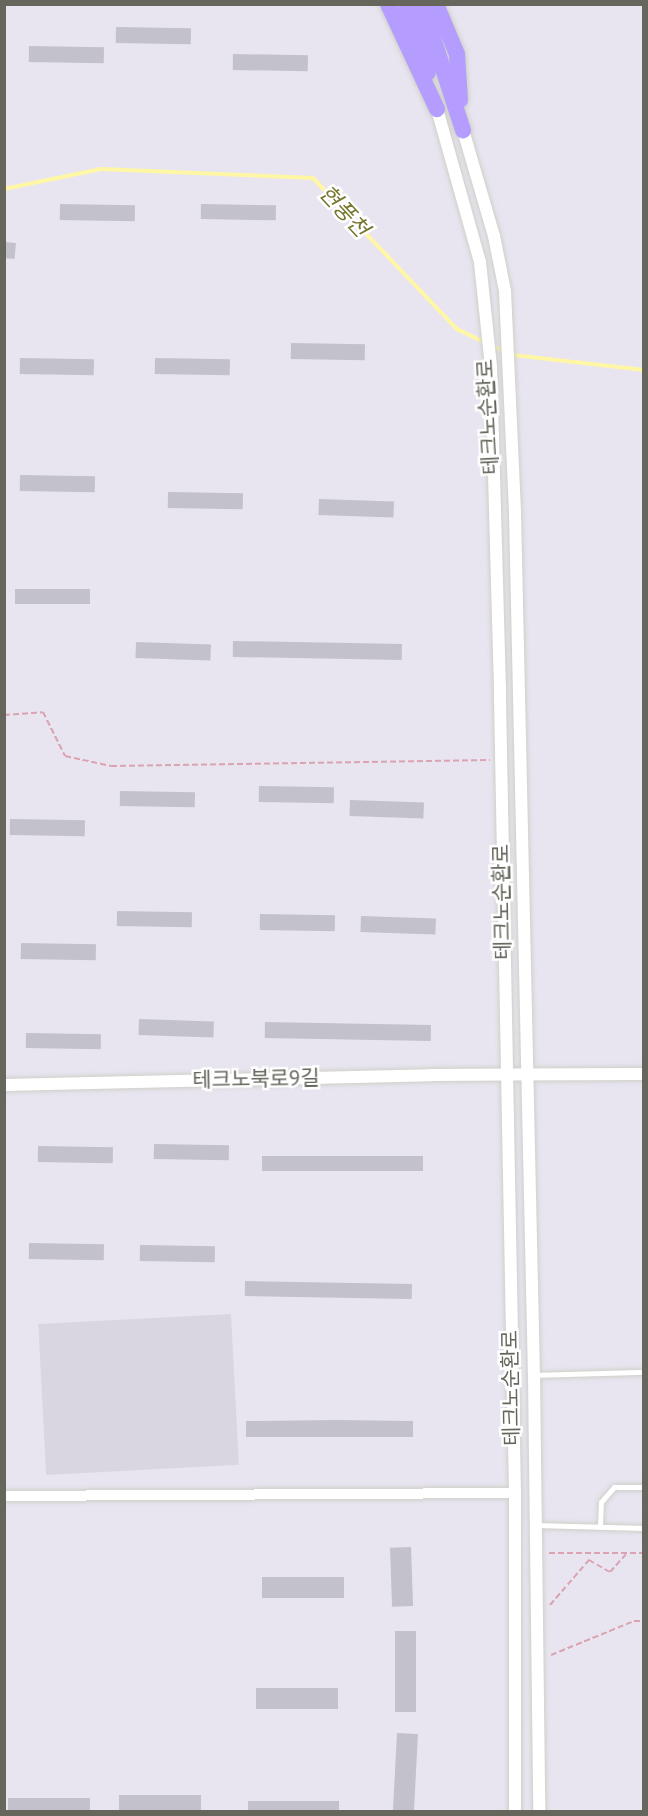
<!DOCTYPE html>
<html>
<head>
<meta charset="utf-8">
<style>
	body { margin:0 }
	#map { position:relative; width:648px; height:1816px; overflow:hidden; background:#e8e5f0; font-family:"PT Sans","Noto Sans KR",sans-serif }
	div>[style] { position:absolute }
	.education>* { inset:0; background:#d9d6e2; transform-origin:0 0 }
	.stream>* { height:4px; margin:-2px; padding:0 2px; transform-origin:2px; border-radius:2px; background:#fff6a6 }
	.building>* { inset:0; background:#c3c1cb; transform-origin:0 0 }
	.path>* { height:2px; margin-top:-1px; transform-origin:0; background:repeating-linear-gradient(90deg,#dba3b2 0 6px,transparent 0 9px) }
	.roads { filter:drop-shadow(0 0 2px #cfd0c9) drop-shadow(0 0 2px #cfd0c9) }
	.service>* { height:5px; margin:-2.5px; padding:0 2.5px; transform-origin:2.5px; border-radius:2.5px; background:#fff }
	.minor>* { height:10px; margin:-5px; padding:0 5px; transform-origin:5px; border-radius:5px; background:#fff }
	.tertiary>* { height:12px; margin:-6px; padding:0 6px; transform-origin:6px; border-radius:6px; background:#fff }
	.trunk>* { height:16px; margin:-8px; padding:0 8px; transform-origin:8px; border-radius:8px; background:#b59cff }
	span { translate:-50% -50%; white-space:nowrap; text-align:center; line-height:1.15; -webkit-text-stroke:5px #fff; paint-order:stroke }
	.street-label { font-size:21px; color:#66665d }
	.water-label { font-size:22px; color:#76752c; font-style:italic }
	.frame { position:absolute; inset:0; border:6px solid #66665d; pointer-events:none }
</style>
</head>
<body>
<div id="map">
	<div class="education">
		<i style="left:231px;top:1314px;width:151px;height:193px;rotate:87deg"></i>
	</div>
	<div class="stream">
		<i style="left:4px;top:189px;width:99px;rotate:-11.7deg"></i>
		<i style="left:101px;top:169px;width:212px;rotate:2.4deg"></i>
		<i style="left:313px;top:178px;width:209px;rotate:46.4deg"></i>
		<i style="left:457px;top:329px;width:30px;rotate:26deg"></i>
		<i style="left:491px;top:345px;width:24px;rotate:24deg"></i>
		<i style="left:513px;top:355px;width:132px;rotate:6.5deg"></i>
	</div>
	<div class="building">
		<i style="left:116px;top:27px;width:75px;height:16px;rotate:1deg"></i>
		<i style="left:29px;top:46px;width:75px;height:16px;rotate:1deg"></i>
		<i style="left:233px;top:54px;width:75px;height:16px;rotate:1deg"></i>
		<i style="left:60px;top:204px;width:75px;height:16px;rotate:1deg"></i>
		<i style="left:201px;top:204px;width:75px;height:15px;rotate:1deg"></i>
		<i style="left:4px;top:242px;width:12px;height:16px;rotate:5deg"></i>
		<i style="left:291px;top:343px;width:74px;height:16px;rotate:1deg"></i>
		<i style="left:20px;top:358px;width:74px;height:16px;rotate:1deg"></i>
		<i style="left:155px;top:358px;width:75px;height:16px;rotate:1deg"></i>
		<i style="left:20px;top:475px;width:75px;height:16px;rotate:1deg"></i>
		<i style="left:168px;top:492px;width:75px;height:16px;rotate:1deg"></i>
		<i style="left:319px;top:499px;width:75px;height:16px;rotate:2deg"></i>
		<i style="left:15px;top:589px;width:75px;height:15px"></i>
		<i style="left:233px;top:641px;width:169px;height:16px;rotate:1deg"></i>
		<i style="left:136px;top:642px;width:75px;height:16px;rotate:2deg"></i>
		<i style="left:259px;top:786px;width:75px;height:16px;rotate:1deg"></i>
		<i style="left:120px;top:791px;width:75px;height:15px;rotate:1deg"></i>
		<i style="left:350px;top:800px;width:74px;height:16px;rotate:2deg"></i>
		<i style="left:10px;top:819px;width:75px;height:16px;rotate:1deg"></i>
		<i style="left:117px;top:911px;width:75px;height:15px;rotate:1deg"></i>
		<i style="left:260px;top:914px;width:75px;height:16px;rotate:1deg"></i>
		<i style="left:361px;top:916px;width:75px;height:16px;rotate:2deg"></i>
		<i style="left:21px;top:943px;width:75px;height:16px;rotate:1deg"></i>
		<i style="left:139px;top:1019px;width:75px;height:16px;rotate:2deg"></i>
		<i style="left:265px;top:1022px;width:166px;height:16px;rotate:1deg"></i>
		<i style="left:26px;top:1033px;width:75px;height:15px;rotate:1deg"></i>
		<i style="left:154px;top:1144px;width:75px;height:15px;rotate:1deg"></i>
		<i style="left:38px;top:1146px;width:75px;height:16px;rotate:1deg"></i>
		<i style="left:262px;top:1156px;width:161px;height:15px"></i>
		<i style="left:29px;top:1243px;width:75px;height:16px;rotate:1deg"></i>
		<i style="left:140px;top:1245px;width:75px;height:16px;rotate:1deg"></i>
		<i style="left:245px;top:1281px;width:167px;height:15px;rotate:1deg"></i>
		<i style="clip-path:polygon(338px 1420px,413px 1421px,413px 1437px,246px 1437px,246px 1421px)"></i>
		<i style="left:411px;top:1547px;width:59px;height:21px;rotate:88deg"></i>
		<i style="left:344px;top:1577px;width:21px;height:82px;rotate:90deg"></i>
		<i style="left:395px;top:1631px;width:21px;height:81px"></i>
		<i style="left:338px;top:1688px;width:21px;height:82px;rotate:90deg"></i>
		<i style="left:397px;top:1733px;width:21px;height:79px;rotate:3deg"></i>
		<i style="left:201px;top:1795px;width:17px;height:82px;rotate:90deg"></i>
		<i style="left:90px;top:1798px;width:14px;height:82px;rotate:90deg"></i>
		<i style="left:339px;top:1801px;width:11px;height:91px;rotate:90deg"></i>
	</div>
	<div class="path">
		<i style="left:4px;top:715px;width:39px;rotate:-4deg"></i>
		<i style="left:43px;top:712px;width:49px;rotate:63.4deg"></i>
		<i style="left:65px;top:756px;width:47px;rotate:12.3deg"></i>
		<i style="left:111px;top:766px;width:379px;rotate:-0.9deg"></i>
		<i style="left:549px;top:1553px;width:95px"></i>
		<i style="left:550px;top:1605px;width:60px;rotate:-49.1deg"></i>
		<i style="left:589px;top:1560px;width:24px;rotate:30deg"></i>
		<i style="left:610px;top:1572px;width:24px;rotate:-48deg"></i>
		<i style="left:551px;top:1655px;width:90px;rotate:-22.3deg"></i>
		<i style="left:634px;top:1621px;width:10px"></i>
	</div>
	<div class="roads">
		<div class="service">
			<i style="left:534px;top:1375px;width:110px;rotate:-1.6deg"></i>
			<i style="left:536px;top:1525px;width:108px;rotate:1.6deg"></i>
			<i style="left:600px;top:1527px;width:25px;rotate:-88deg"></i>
			<i style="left:601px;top:1502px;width:20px;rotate:-49deg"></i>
			<i style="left:614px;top:1487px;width:30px"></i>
		</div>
		<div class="minor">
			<i style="left:4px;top:1496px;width:511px;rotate:-0.34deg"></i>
		</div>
		<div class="tertiary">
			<i style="left:437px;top:109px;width:159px;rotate:74.3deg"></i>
			<i style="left:480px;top:262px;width:106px;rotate:84deg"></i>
			<i style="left:491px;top:367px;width:331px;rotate:88.4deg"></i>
			<i style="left:500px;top:698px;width:795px;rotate:88.92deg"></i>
			<i style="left:515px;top:1493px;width:319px;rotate:90deg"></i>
			<i style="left:463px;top:130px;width:110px;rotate:73.7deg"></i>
			<i style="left:494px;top:236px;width:56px;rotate:78.7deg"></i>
			<i style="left:505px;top:291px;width:222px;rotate:87.4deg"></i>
			<i style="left:515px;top:513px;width:862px;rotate:88.74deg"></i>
			<i style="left:534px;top:1375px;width:437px;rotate:89.3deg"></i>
			<i style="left:4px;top:1085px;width:427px;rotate:-1.3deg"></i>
			<i style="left:431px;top:1075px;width:213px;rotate:-0.3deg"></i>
		</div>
		<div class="trunk">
			<i style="left:388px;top:4px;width:116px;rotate:65deg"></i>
			<i style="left:406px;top:4px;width:72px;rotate:72.3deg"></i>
			<i style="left:422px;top:4px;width:133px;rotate:72deg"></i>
			<i style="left:436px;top:4px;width:54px;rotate:67.2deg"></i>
			<i style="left:457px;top:54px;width:46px;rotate:86.3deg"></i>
		</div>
	</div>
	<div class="street-label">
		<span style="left:488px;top:417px;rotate:-93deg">테크노순환로</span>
		<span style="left:502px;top:902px;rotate:-91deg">테크노순환로</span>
		<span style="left:256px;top:1079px;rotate:-1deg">테크노북로9길</span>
		<span style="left:511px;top:1388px;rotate:-91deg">테크노순환로</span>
	</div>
	<div class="water-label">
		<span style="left:344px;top:211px;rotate:47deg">현풍천</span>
	</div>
	<div class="frame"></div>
</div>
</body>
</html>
